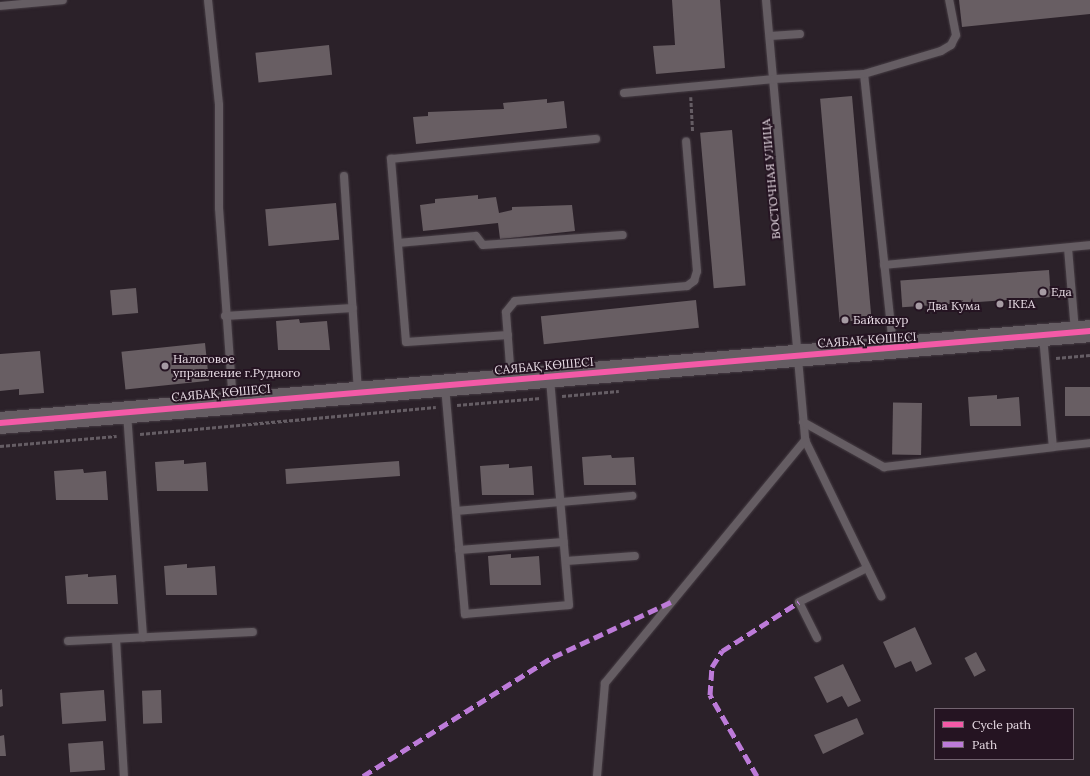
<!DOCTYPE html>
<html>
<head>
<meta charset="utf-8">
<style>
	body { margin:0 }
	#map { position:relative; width:1090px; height:776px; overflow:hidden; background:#2b2129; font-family:Lora,serif }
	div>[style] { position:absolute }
	.building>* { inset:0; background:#685e63; transform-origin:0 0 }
	.path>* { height:2.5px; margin-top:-1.25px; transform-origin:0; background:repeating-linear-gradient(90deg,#655d64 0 4px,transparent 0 6px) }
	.roads { filter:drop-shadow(0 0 1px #463d44) drop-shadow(0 0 1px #463d44) }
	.lane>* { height:8px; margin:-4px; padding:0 4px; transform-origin:4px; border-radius:4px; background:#655d63 }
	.secondary>* { height:22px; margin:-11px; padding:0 11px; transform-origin:11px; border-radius:11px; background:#655d63 }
	.quiet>* { height:5px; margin-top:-2.5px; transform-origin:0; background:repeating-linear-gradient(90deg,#bd7bd9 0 10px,transparent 0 15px) }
	.cycleway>* { height:6px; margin:-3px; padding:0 3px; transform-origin:3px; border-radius:3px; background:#f35aa7 }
	.dots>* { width:11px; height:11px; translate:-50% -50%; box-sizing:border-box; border:2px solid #251422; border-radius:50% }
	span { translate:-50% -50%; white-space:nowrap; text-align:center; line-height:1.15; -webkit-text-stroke:4px #251422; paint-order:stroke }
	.street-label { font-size:12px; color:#e8dce5 }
	.poi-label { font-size:12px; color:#e8dce5 }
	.left { translate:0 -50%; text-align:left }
	.legend { position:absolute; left:934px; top:708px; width:140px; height:52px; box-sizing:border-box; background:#251422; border:1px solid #736470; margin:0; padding:5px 7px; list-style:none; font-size:12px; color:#e8dce5 }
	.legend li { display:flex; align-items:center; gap:8px; height:20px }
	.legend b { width:20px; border:1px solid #736470 }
</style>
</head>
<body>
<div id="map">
	<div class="building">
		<i style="clip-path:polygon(672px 0,720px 0,725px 68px,656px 74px,653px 46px,675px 45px)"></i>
		<i style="clip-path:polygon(959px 0,1090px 0,1090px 14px,962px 27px)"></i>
		<i style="left:329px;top:45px;width:30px;height:74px;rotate:84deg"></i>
		<i style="left:852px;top:96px;width:224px;height:32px;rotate:85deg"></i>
		<i style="clip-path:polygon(547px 99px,547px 103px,564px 101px,567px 128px,416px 144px,413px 117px,428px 116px,428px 112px,504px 109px,503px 103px)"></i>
		<i style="left:732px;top:130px;width:156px;height:32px;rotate:85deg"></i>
		<i style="clip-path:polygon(478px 195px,478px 199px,496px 197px,499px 213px,512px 210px,512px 207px,572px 205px,575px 231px,500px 239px,498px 223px,423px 231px,420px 205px,435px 203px,435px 199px)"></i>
		<i style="left:336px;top:203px;width:37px;height:71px;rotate:85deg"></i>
		<i style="left:1049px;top:270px;width:27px;height:149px;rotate:86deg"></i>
		<i style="left:136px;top:288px;width:25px;height:26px;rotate:85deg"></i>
		<i style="left:696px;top:300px;width:28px;height:156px;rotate:84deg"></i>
		<i style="clip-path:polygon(299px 319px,300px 323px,327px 321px,330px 350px,278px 350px,276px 321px)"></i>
		<i style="left:205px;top:343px;width:38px;height:84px;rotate:84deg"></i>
		<i style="clip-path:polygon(40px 351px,44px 393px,19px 395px,19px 389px,0 391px,0 354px)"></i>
		<i style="left:1090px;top:387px;width:29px;height:25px;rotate:90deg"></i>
		<i style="clip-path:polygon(997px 395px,997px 399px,1019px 397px,1021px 426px,970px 426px,968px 397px)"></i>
		<i style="left:922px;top:403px;width:52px;height:29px;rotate:91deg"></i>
		<i style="clip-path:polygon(611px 455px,612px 458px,634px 457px,636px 485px,584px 485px,582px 457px)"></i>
		<i style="clip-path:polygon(184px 460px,184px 464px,206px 462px,208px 491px,157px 491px,155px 462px)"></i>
		<i style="left:399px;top:461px;width:15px;height:114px;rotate:86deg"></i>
		<i style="clip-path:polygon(509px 464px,509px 468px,532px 466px,534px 495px,482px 495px,480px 466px)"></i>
		<i style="clip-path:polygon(83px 469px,84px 473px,106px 471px,108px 500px,56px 500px,54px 471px)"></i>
		<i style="clip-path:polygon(511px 554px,511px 558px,539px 556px,541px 585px,490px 585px,488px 556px)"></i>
		<i style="clip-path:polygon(187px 564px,187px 568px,215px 566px,217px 595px,166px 595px,164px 566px)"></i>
		<i style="clip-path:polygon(88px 574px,88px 577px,116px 575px,118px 604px,67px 604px,65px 576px)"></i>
		<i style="clip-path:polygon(915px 627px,932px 664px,916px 672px,911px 661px,895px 668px,883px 642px)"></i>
		<i style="left:976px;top:652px;width:21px;height:13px;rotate:62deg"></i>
		<i style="clip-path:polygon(843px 664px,861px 701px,848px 707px,842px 696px,827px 703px,814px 677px)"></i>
		<i style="clip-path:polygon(2px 689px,3px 706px,0 707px,0 690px)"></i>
		<i style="left:104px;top:690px;width:31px;height:44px;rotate:86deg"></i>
		<i style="left:161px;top:690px;width:33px;height:19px;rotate:88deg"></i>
		<i style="clip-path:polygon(857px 718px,864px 734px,823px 754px,814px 735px)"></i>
		<i style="clip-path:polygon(4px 735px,6px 756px,0 756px,0 736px)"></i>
		<i style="left:103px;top:741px;width:29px;height:35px;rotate:86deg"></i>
	</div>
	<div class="path">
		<i style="left:691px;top:97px;width:35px;rotate:87deg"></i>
		<i style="left:1056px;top:358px;width:34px;rotate:-5deg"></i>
		<i style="left:562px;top:396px;width:57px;rotate:-5deg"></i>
		<i style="left:457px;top:405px;width:84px;rotate:-4.8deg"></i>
		<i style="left:140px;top:434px;width:297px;rotate:-5.2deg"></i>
		<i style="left:0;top:446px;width:117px;rotate:-4.9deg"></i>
	</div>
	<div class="roads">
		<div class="lane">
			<i style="left:208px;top:0;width:106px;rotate:84deg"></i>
			<i style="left:219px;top:105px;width:103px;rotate:90deg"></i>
			<i style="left:219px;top:208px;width:195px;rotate:85.9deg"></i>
			<i style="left:766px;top:0;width:442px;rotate:84.9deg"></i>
			<i style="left:805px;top:440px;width:174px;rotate:64deg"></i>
			<i style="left:0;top:6px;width:63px;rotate:-5.4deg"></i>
			<i style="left:770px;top:36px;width:30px;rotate:-4deg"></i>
			<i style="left:864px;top:74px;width:274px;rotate:83.9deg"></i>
			<i style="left:624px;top:93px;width:151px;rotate:-5.3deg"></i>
			<i style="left:774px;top:79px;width:90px;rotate:-3.2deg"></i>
			<i style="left:864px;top:74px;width:80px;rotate:-16.6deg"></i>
			<i style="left:941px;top:51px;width:12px;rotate:-31deg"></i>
			<i style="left:951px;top:45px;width:11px;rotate:-63deg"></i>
			<i style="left:956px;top:35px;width:36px;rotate:-101deg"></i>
			<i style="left:344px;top:176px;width:216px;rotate:86.3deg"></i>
			<i style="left:398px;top:243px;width:78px;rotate:-5.1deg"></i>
			<i style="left:476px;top:236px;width:11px;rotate:52deg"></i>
			<i style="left:483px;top:245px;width:140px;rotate:-4.1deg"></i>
			<i style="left:1068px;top:248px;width:84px;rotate:85.2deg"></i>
			<i style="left:884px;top:265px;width:207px;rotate:-5.5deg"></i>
			<i style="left:225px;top:316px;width:128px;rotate:-3.6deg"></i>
			<i style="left:508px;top:335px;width:102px;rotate:176.1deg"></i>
			<i style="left:406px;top:342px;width:184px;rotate:-94.7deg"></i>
			<i style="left:391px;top:159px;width:206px;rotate:-5.6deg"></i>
			<i style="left:1043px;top:336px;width:111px;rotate:84.9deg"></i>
			<i style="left:1053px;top:447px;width:37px;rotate:-6deg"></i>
			<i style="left:511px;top:379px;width:67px;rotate:-94.3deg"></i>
			<i style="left:506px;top:312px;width:14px;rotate:-51deg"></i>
			<i style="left:515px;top:301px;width:173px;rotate:-5deg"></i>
			<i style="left:687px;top:286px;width:9px;rotate:-36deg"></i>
			<i style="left:694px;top:281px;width:10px;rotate:-73deg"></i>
			<i style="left:697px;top:271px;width:130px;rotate:-94.8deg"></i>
			<i style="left:445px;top:386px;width:229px;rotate:85deg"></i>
			<i style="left:465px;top:614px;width:104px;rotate:-4.9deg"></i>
			<i style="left:569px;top:605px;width:229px;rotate:-94.8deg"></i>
			<i style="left:127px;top:413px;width:225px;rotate:85.9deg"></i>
			<i style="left:803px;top:422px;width:93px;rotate:29.1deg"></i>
			<i style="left:884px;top:467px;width:170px;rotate:-6.7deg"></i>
			<i style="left:456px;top:511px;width:177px;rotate:-4.9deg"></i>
			<i style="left:459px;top:550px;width:105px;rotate:-4.4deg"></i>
			<i style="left:566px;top:561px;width:69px;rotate:-4.1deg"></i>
			<i style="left:817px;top:638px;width:40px;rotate:-116.6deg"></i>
			<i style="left:799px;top:602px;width:76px;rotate:-26.6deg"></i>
			<i style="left:116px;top:639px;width:137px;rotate:86.7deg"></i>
			<i style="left:68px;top:641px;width:185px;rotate:-2.8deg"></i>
			<i style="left:597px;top:776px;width:93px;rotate:-85.1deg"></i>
			<i style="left:605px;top:683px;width:315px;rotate:-50.5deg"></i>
		</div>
		<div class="secondary">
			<i style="left:0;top:423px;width:1094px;rotate:-4.82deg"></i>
		</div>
	</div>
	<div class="quiet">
		<i style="left:363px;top:776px;width:224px;rotate:-32.1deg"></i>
		<i style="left:553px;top:657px;width:130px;rotate:-25deg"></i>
		<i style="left:757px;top:776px;width:94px;rotate:-120.1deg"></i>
		<i style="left:710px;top:695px;width:28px;rotate:-86deg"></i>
		<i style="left:712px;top:667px;width:19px;rotate:-58deg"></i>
		<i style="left:722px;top:651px;width:91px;rotate:-32.5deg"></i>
	</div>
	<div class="cycleway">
		<i style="left:0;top:423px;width:1094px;rotate:-4.82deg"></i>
	</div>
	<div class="dots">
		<i style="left:1043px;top:292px;background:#a69ba3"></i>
		<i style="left:1000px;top:304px;background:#a69ba3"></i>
		<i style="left:919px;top:306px;background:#a69ba3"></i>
		<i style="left:845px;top:320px;background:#a69ba3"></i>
		<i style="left:165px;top:366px;background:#a69ba3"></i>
	</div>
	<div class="street-label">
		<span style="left:771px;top:179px;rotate:-95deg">ВОСТОЧНАЯ УЛИЦА</span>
		<span style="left:867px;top:340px;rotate:-4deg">САЯБАҚ КӨШЕСІ</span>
		<span style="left:544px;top:366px;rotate:-5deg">САЯБАҚ КӨШЕСІ</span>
		<span style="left:221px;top:393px;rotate:-5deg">САЯБАҚ КӨШЕСІ</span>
	</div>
	<div class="poi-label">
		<span class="left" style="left:1051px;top:292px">Еда</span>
		<span class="left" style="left:1008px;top:304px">IKEA</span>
		<span class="left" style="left:927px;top:306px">Два Кума</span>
		<span class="left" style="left:853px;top:320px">Байконур</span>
		<span class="left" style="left:173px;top:366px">Налоговое<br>управление г.Рудного</span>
	</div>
	<ul class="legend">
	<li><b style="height:5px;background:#f35aa7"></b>Cycle path</li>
	<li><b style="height:5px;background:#bd7bd9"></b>Path</li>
	</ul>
</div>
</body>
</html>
